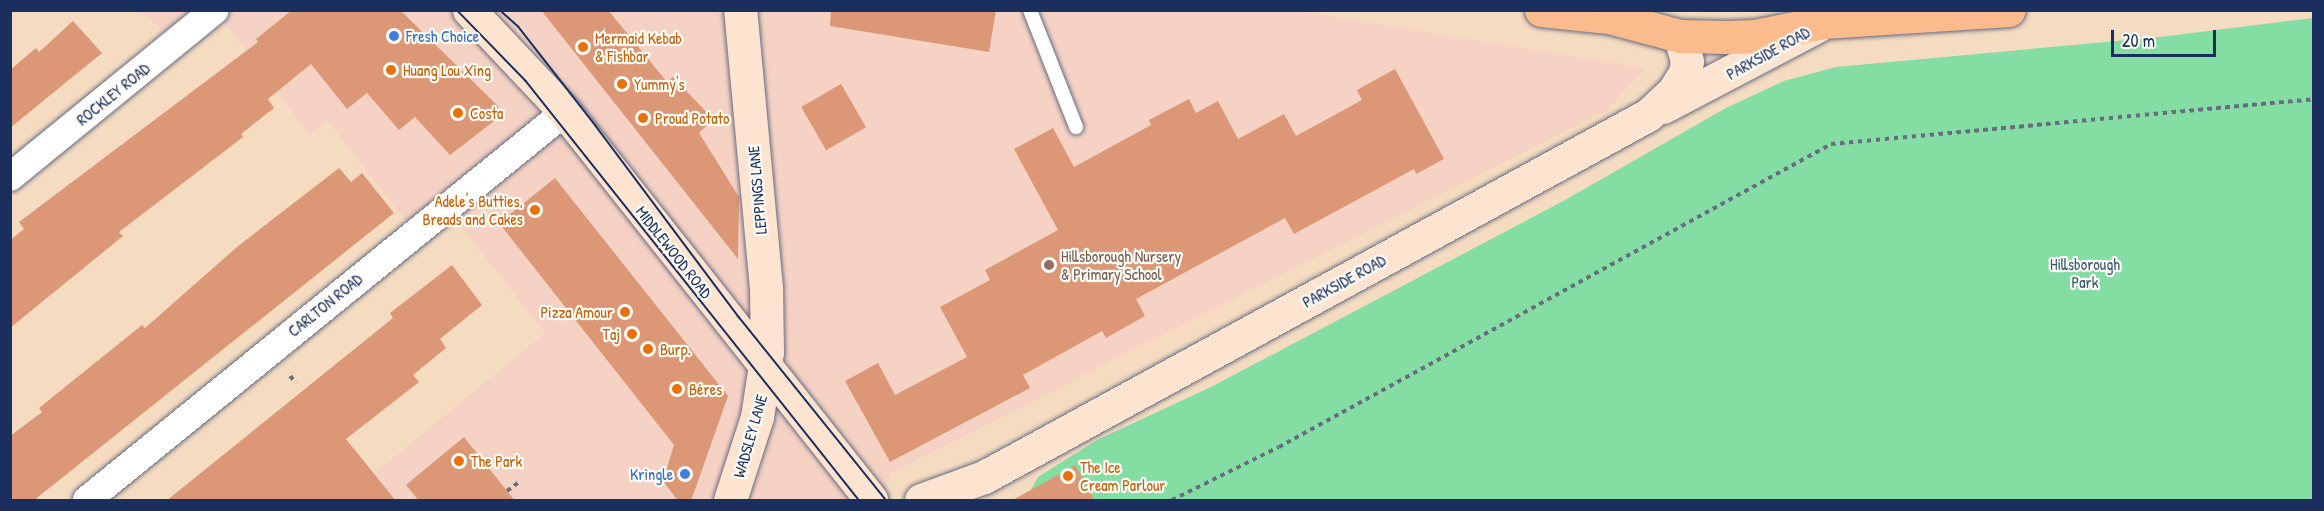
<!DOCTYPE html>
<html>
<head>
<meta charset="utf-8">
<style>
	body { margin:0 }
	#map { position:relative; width:2324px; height:511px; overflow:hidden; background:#f5dcc1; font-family:"Patrick Hand",sans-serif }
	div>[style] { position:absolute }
	.built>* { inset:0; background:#f6d2c4 }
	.green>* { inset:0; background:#84dda3 }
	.building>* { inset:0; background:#dc9876; transform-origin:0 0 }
	.path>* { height:4px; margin-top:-2px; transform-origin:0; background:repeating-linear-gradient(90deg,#676c81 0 4.5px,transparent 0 9px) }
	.roads { filter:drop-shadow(0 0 2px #676c81) drop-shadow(0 0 2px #676c81) }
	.lane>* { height:14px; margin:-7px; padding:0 7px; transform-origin:7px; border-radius:7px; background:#fff }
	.street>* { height:28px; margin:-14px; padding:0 14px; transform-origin:14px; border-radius:14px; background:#fff }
	.secondary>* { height:33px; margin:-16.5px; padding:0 16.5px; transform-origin:16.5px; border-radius:16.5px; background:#fde4d1 }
	.primary>* { height:33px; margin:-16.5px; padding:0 16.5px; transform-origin:16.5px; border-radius:16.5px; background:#fbbb8d }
	.tram>* { height:1.5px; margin:-0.75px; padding:0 0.75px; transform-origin:0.75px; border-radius:0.75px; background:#1b2f5e }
	.dots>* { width:16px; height:16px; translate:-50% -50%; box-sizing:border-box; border:3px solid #fdfcf7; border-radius:50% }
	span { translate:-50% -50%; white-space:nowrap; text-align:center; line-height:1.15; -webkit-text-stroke:4.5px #fdfcf7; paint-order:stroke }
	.shop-label { font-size:16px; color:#366cbe }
	.left { translate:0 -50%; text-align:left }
	.right { translate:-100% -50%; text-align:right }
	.food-label { font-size:16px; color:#c56008 }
	.street-label { font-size:16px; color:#1b2f5e }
	.education-label { font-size:16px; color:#785e54 }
	.park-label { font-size:16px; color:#355a6f }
	.frame { position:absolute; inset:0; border:12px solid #1b2f5e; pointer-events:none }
	.scale { position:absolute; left:2111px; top:30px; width:105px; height:27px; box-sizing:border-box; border:3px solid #1b2f5e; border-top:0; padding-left:8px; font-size:18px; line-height:21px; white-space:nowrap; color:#1b2f5e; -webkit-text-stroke:4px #fdfcf7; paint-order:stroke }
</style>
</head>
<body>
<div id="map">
	<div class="built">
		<i style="clip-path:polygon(130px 11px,215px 11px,177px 42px,146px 16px)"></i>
		<i style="clip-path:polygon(216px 11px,1301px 11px,1646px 68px,1607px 110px,891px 473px,880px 500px,342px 500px,545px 333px,444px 205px,415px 233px,327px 120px,309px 134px)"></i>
	</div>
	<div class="green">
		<i style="clip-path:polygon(2313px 18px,2313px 500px,1025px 500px,1038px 477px,1097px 440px,1213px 386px,1567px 199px,1724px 109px,1784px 81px,1836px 67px,2160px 37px)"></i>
	</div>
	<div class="building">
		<i style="clip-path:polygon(292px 10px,400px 10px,498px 106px,498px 118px,450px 155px,415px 117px,399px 130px,367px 93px,347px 109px,311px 64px,268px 99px,274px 108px,241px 134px,243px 137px,119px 232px,123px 236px,10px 328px,10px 240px,24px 229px,19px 222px,258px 42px,256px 39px)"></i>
		<i style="clip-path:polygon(541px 10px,608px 10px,667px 82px,673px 77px,713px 119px,699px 133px,739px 197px,738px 259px)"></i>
		<i style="clip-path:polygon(831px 10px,996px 10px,989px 52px,830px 26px)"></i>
		<i style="clip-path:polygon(73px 21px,102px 53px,10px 128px,10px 70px,36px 48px,39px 52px)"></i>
		<i style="clip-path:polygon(1395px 69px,1444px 159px,1416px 174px,1414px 169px,1294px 234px,1285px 218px,1136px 299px,1145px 316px,1106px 338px,1102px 331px,1023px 375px,1030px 388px,890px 462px,845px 381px,878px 363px,895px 395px,967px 357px,940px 307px,990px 280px,985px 270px,1058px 230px,1014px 149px,1053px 128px,1074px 167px,1151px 125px,1149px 120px,1189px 99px,1196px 113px,1218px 101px,1238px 139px,1284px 114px,1296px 136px,1362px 100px,1357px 90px)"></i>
		<i style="left:841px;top:84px;width:50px;height:46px;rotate:60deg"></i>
		<i style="clip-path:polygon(339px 168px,351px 182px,362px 173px,394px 213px,33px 501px,10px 501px,10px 436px,42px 412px,39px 408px,142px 325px,145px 328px,237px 247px)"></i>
		<i style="clip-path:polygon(555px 178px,728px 396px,691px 501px,678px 501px,663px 481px,674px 445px,499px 223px)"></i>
		<i style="clip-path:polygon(452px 265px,482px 305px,440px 339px,446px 348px,413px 375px,419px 382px,346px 439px,396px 501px,166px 501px,393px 318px,390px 313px)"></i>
		<i style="clip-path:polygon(464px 437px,515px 501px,419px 501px,406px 485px)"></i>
		<i style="clip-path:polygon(1075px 465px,1095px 501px,1011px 501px)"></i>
	</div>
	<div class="path">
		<i style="left:290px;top:376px;width:9px;rotate:49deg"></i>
		<i style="left:507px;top:491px;width:15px;rotate:-37deg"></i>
		<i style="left:1172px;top:500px;width:119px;rotate:-26.4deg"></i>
		<i style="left:1279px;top:447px;width:630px;rotate:-28.76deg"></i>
		<i style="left:1831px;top:144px;width:485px;rotate:-5.3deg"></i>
	</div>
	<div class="roads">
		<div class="lane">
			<i style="left:1030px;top:10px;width:126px;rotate:68.5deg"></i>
		</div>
		<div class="street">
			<i style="left:10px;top:177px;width:264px;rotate:-39.2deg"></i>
			<i style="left:87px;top:500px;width:616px;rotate:-39.07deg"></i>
		</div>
		<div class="secondary">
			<i style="left:469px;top:10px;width:140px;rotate:46.7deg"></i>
			<i style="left:565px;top:112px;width:494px;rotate:51.7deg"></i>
			<i style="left:1663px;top:107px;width:174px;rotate:-27.7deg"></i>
			<i style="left:730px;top:500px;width:87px;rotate:-72deg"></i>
			<i style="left:757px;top:417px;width:66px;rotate:-81.3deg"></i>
			<i style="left:767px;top:352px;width:64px;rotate:-90.9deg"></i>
			<i style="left:766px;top:288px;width:279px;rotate:-95.3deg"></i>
			<i style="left:921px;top:500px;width:67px;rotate:-20.1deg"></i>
			<i style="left:984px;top:477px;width:756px;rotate:-28.6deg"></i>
			<i style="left:1648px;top:115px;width:34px;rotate:-43deg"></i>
			<i style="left:1673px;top:92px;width:22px;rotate:-58deg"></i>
			<i style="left:1685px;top:73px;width:12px;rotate:-81deg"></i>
			<i style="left:1687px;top:61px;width:26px;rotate:-106deg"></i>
		</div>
		<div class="primary">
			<i style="left:1541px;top:10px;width:68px;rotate:5.9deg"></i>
			<i style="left:1609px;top:17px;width:73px;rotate:15deg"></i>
			<i style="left:1680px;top:36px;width:47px;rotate:1.2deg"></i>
			<i style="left:1727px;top:37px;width:28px;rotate:-2deg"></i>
			<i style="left:1755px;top:36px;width:69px;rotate:-11.6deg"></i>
			<i style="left:1823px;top:22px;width:186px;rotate:-3.7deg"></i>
		</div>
	</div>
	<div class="tram">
		<i style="left:457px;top:10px;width:99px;rotate:45.8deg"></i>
		<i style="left:526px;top:81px;width:535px;rotate:51.52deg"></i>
		<i style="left:500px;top:10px;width:24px;rotate:42deg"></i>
		<i style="left:518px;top:26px;width:127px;rotate:52deg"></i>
		<i style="left:596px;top:126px;width:239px;rotate:53.2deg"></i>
		<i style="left:739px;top:317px;width:235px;rotate:51.2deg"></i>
	</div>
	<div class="dots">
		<i style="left:394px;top:36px;background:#3f7fe0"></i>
		<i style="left:583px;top:47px;background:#e8710a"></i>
		<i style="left:391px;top:70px;background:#e8710a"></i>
		<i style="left:622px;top:84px;background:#e8710a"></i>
		<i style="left:458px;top:113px;background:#e8710a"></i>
		<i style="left:643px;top:118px;background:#e8710a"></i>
		<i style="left:535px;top:210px;background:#e8710a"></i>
		<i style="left:1049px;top:265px;background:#8d6e63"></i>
		<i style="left:625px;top:312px;background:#e8710a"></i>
		<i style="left:632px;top:334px;background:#e8710a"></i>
		<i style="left:648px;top:349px;background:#e8710a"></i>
		<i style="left:677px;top:389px;background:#e8710a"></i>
		<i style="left:459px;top:461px;background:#e8710a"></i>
		<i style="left:685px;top:474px;background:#3f7fe0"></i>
		<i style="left:1068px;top:476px;background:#e8710a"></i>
	</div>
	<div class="shop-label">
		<span class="left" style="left:406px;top:36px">Fresh Choice</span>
		<span class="right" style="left:673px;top:474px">Kringle</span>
	</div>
	<div class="food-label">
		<span class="left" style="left:595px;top:47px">Mermaid Kebab<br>&amp; Fishbar</span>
		<span class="left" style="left:403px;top:70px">Huang Lou Xing</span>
		<span class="left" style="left:634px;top:84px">Yummy's</span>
		<span class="left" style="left:470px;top:113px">Costa</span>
		<span class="left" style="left:655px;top:118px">Proud Potato</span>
		<span class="right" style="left:523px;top:210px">Adele's Butties,<br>Breads and Cakes</span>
		<span class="right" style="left:613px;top:312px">Pizza Amour</span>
		<span class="right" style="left:620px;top:334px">Taj</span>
		<span class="left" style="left:660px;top:349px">Burp.</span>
		<span class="left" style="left:689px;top:389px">Béres</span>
		<span class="left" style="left:471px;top:461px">The Park</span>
		<span class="left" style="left:1080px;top:476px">The Ice<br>Cream Parlour</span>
	</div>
	<div class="street-label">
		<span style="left:1768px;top:53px;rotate:-29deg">PARKSIDE ROAD</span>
		<span style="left:113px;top:94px;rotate:-39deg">ROCKLEY ROAD</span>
		<span style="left:757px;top:190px;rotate:-95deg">LEPPINGS LANE</span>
		<span style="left:674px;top:252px;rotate:52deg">MIDDLEWOOD ROAD</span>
		<span style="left:1344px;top:281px;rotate:-29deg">PARKSIDE ROAD</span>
		<span style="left:325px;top:305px;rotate:-39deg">CARLTON ROAD</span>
		<span style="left:750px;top:436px;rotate:-74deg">WADSLEY LANE</span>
	</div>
	<div class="education-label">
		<span class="left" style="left:1061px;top:265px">Hillsborough Nursery<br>&amp; Primary School</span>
	</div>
	<div class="park-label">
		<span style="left:2085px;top:273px">Hillsborough<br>Park</span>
	</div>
	<div class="frame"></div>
	<div class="scale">20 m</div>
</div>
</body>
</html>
